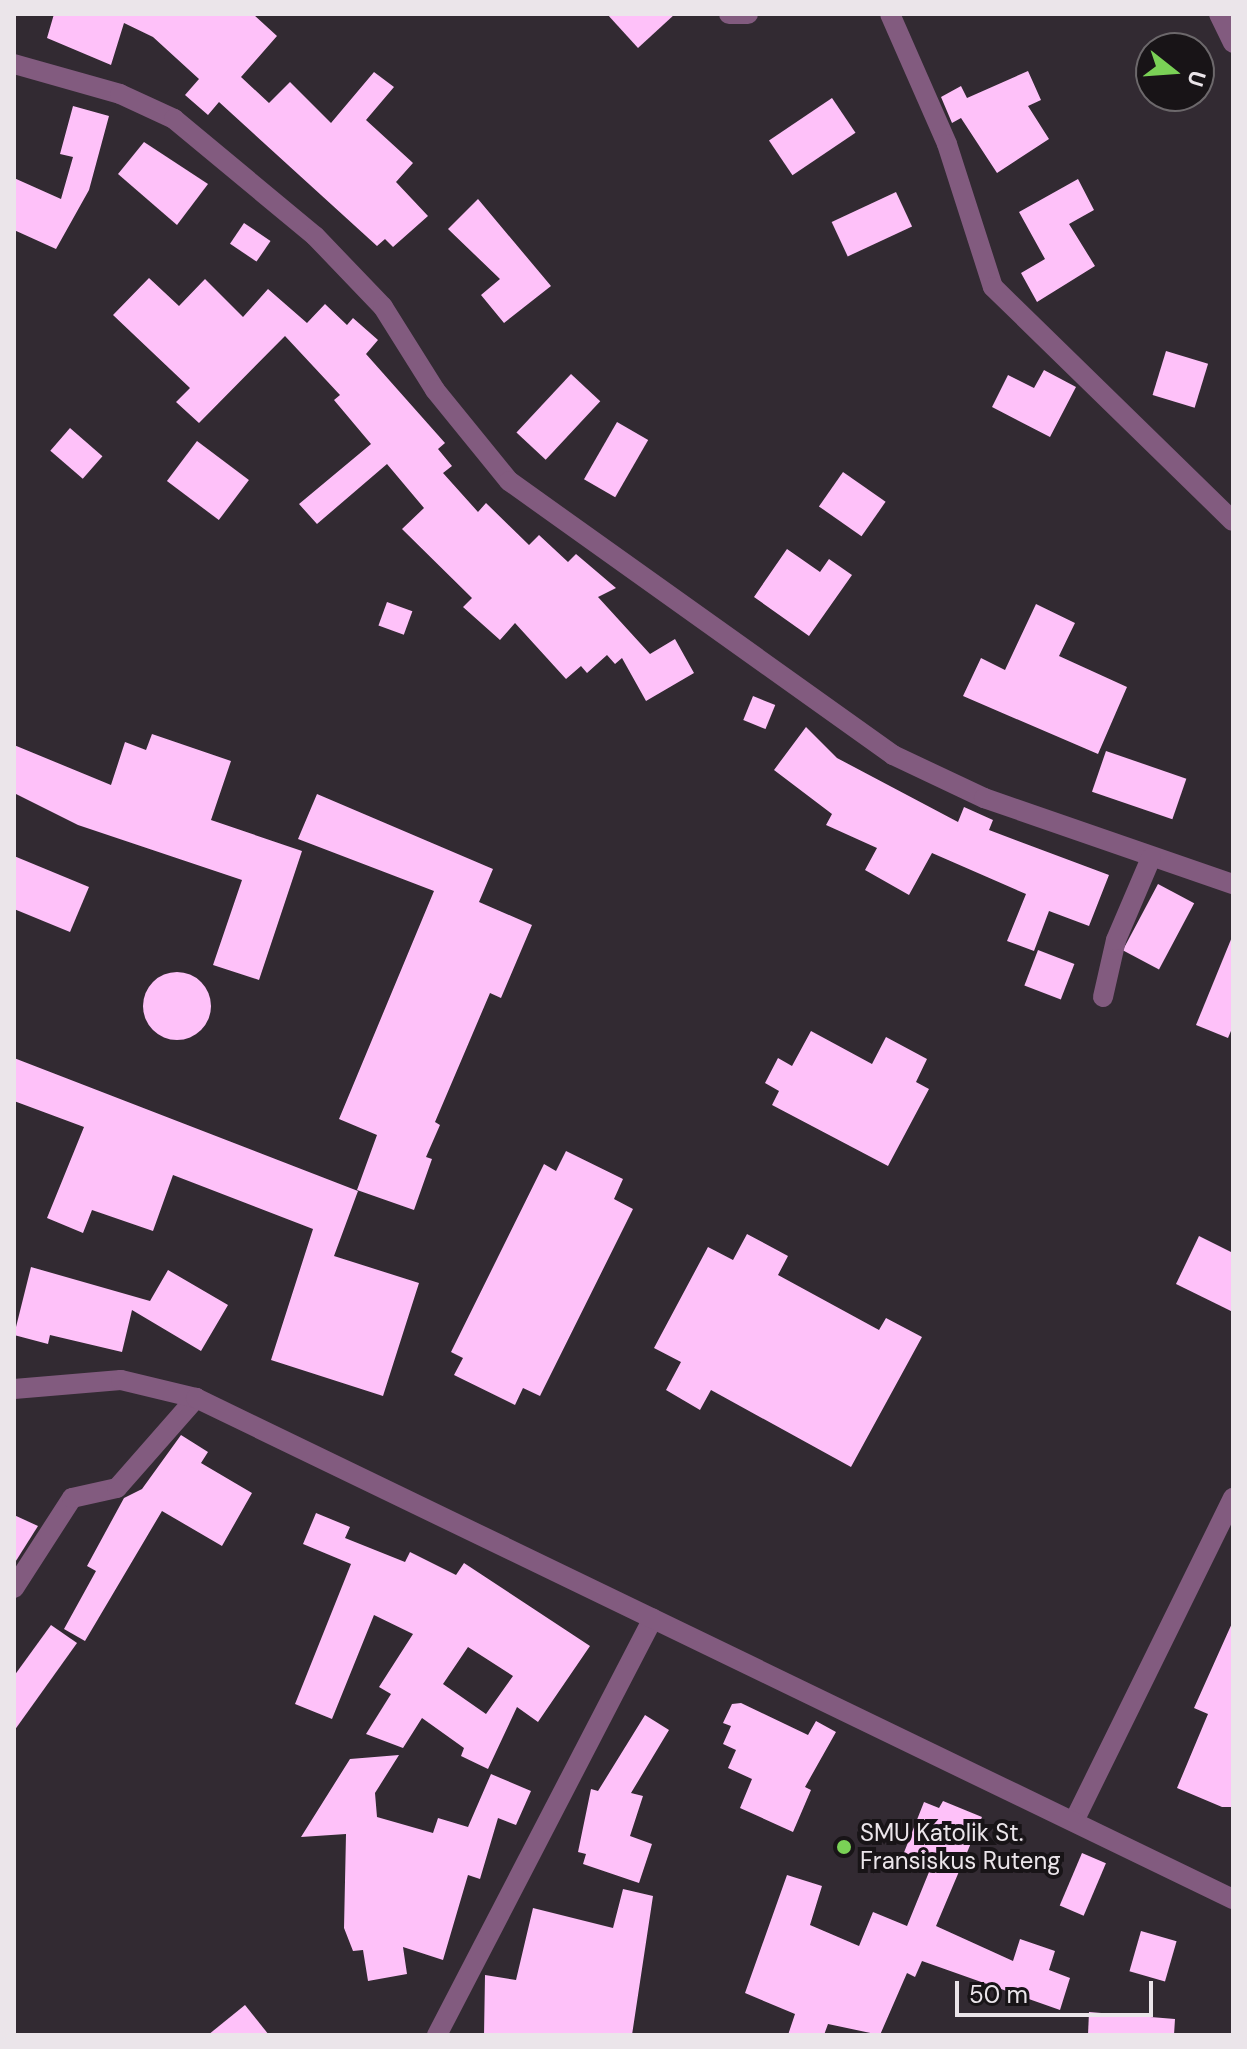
<!DOCTYPE html>
<html>
<head>
<meta charset="utf-8">
<style>
	body { margin:0 }
	#map { position:relative; width:1247px; height:2049px; overflow:hidden; background:#322a32; font-family:"DM Sans",sans-serif }
	div>[style] { position:absolute }
	.building>* { inset:0; background:#fec1f9; transform-origin:0 0 }
	.round { border-radius:50% }
	.minor>* { height:20px; margin:-10px; padding:0 10px; transform-origin:10px; border-radius:10px; background:#825b7f }
	.tertiary>* { height:20px; margin:-10px; padding:0 10px; transform-origin:10px; border-radius:10px; background:#825b7f }
	.dots>* { width:22px; height:22px; translate:-50% -50%; box-sizing:border-box; border:4px solid #181417; border-radius:50% }
	span { translate:-50% -50%; white-space:nowrap; text-align:center; line-height:1.15; -webkit-text-stroke:8px #181417; paint-order:stroke }
	.poi-label { font-size:24px; color:#ebe5ea }
	.left { translate:0 -50%; text-align:left }
	.frame { position:absolute; inset:0; border:16px solid #ebe5ea; pointer-events:none }
	.north { position:absolute; left:1135px; top:32px; width:80px; height:80px; box-sizing:border-box; background:#181417; border:2px solid #6c686b; border-radius:50%; rotate:107deg; font-size:22px; font-weight:700; line-height:32px; text-align:center; color:#ebe5ea }
	.north::after { content:''; display:block; margin:auto; width:28px; height:36px; background:#7ad156; clip-path:polygon(50% 0,100% 100%,50% 72%,0 100%) }
	.scale { position:absolute; left:955px; top:1981px; width:198px; height:36px; box-sizing:border-box; border:4px solid #ebe5ea; border-top:0; padding-left:10px; font-size:24px; line-height:28px; white-space:nowrap; color:#ebe5ea; -webkit-text-stroke:6px #181417; paint-order:stroke }
</style>
</head>
<body>
<div id="map">
	<div class="building">
		<i style="clip-path:polygon(54px 14px,253px 14px,277px 36px,241px 77px,269px 103px,290px 82px,331px 123px,374px 72px,394px 87px,366px 120px,413px 163px,396px 182px,428px 216px,393px 247px,385px 239px,377px 246px,219px 102px,208px 115px,185px 95px,199px 79px,153px 37px,124px 23px,111px 65px,47px 38px)"></i>
		<i style="clip-path:polygon(607px 14px,675px 14px,638px 48px)"></i>
		<i style="clip-path:polygon(1028px 71px,1041px 100px,1028px 106px,1049px 139px,997px 173px,961px 118px,952px 123px,941px 97px,961px 86px,967px 98px)"></i>
		<i style="left:832px;top:98px;width:42px;height:76px;rotate:56deg"></i>
		<i style="clip-path:polygon(73px 106px,109px 116px,89px 190px,56px 249px,14px 230px,14px 178px,61px 199px,73px 157px,60px 154px)"></i>
		<i style="clip-path:polygon(144px 142px,208px 184px,177px 225px,118px 174px)"></i>
		<i style="clip-path:polygon(1078px 179px,1094px 210px,1069px 224px,1095px 266px,1037px 302px,1021px 273px,1045px 259px,1019px 212px)"></i>
		<i style="left:896px;top:192px;width:38px;height:71px;rotate:65deg"></i>
		<i style="clip-path:polygon(478px 199px,551px 286px,504px 323px,481px 295px,500px 279px,448px 229px)"></i>
		<i style="left:244px;top:223px;width:32px;height:25px;rotate:34deg"></i>
		<i style="clip-path:polygon(149px 278px,179px 306px,205px 279px,243px 317px,268px 289px,307px 323px,325px 304px,347px 325px,353px 318px,378px 340px,366px 354px,445px 443px,438px 449px,452px 466px,443px 473px,478px 512px,486px 503px,529px 545px,539px 535px,568px 562px,576px 554px,616px 588px,598px 597px,650px 654px,675px 639px,694px 673px,646px 701px,622px 658px,615px 664px,607px 655px,587px 673px,581px 666px,566px 679px,515px 623px,500px 640px,463px 607px,472px 598px,402px 529px,424px 508px,387px 464px,317px 524px,299px 504px,371px 444px,334px 400px,340px 395px,285px 336px,199px 423px,176px 402px,190px 388px,113px 315px)"></i>
		<i style="left:1166px;top:351px;width:44px;height:46px;rotate:17deg"></i>
		<i style="clip-path:polygon(1044px 370px,1076px 387px,1050px 437px,992px 407px,1008px 375px,1034px 388px)"></i>
		<i style="left:571px;top:374px;width:40px;height:80px;rotate:43deg"></i>
		<i style="left:617px;top:422px;width:36px;height:66px;rotate:30deg"></i>
		<i style="left:70px;top:428px;width:43px;height:30px;rotate:41deg"></i>
		<i style="left:197px;top:441px;width:65px;height:50px;rotate:37deg"></i>
		<i style="left:843px;top:472px;width:52px;height:42px;rotate:35deg"></i>
		<i style="clip-path:polygon(787px 549px,820px 572px,829px 559px,852px 575px,809px 636px,754px 597px)"></i>
		<i style="left:387px;top:602px;width:27px;height:25px;rotate:20deg"></i>
		<i style="clip-path:polygon(1036px 604px,1075px 623px,1059px 656px,1127px 687px,1098px 754px,963px 696px,981px 658px,1005px 670px)"></i>
		<i style="left:753px;top:696px;width:24px;height:26px;rotate:22deg"></i>
		<i style="clip-path:polygon(806px 727px,837px 758px,958px 822px,964px 807px,993px 820px,989px 830px,1109px 875px,1089px 926px,1049px 911px,1034px 951px,1007px 941px,1026px 894px,932px 853px,909px 895px,865px 870px,877px 848px,826px 825px,832px 814px,774px 770px)"></i>
		<i style="clip-path:polygon(152px 734px,231px 761px,211px 820px,302px 851px,259px 980px,213px 965px,242px 880px,78px 825px,14px 793px,14px 745px,111px 785px,125px 742px,146px 750px)"></i>
		<i style="left:1106px;top:751px;width:85px;height:43px;rotate:19deg"></i>
		<i style="clip-path:polygon(317px 794px,493px 869px,479px 902px,532px 925px,501px 998px,490px 993px,435px 1122px,440px 1125px,426px 1157px,432px 1159px,414px 1210px,357px 1190px,377px 1135px,339px 1119px,434px 891px,298px 839px)"></i>
		<i style="clip-path:polygon(14px 856px,89px 887px,70px 932px,14px 909px)"></i>
		<i style="left:1158px;top:884px;width:41px;height:75px;rotate:28deg"></i>
		<i style="clip-path:polygon(1232px 937px,1233px 1026px,1228px 1038px,1196px 1025px)"></i>
		<i style="left:1038px;top:950px;width:39px;height:38px;rotate:21deg"></i>
		<i class="round" style="left:143px;top:972px;width:68px;height:68px"></i>
		<i style="clip-path:polygon(811px 1031px,872px 1064px,886px 1037px,927px 1059px,916px 1082px,929px 1089px,888px 1166px,772px 1105px,779px 1091px,765px 1083px,778px 1058px,792px 1066px)"></i>
		<i style="clip-path:polygon(14px 1058px,358px 1191px,334px 1256px,419px 1283px,383px 1396px,271px 1360px,313px 1229px,173px 1175px,153px 1231px,92px 1210px,83px 1233px,47px 1218px,84px 1127px,14px 1101px)"></i>
		<i style="clip-path:polygon(566px 1151px,623px 1179px,614px 1199px,633px 1209px,540px 1396px,523px 1388px,515px 1405px,454px 1375px,463px 1358px,451px 1352px,544px 1164px,556px 1171px)"></i>
		<i style="clip-path:polygon(747px 1234px,788px 1256px,778px 1275px,879px 1330px,886px 1318px,922px 1337px,851px 1467px,711px 1390px,700px 1410px,666px 1390px,681px 1362px,654px 1348px,708px 1247px,733px 1260px)"></i>
		<i style="clip-path:polygon(1199px 1236px,1233px 1253px,1233px 1312px,1176px 1284px)"></i>
		<i style="clip-path:polygon(31px 1267px,150px 1301px,168px 1270px,228px 1305px,201px 1351px,132px 1310px,122px 1352px,50px 1335px,48px 1344px,14px 1335px)"></i>
		<i style="clip-path:polygon(181px 1435px,208px 1452px,201px 1463px,252px 1493px,222px 1546px,162px 1511px,85px 1641px,64px 1629px,96px 1571px,87px 1566px,124px 1498px,142px 1489px)"></i>
		<i style="clip-path:polygon(evenodd,316px 1513px,350px 1527px,345px 1538px,405px 1562px,410px 1552px,456px 1575px,464px 1563px,590px 1646px,538px 1722px,517px 1707px,488px 1769px,461px 1756px,464px 1748px,422px 1718px,403px 1748px,366px 1734px,391px 1694px,379px 1687px,413px 1634px,374px 1615px,332px 1719px,295px 1704px,351px 1564px,303px 1544px,316px 1513px,468px 1647px,513px 1676px,486px 1714px,443px 1684px,468px 1647px)"></i>
		<i style="clip-path:polygon(14px 1515px,38px 1526px,14px 1564px)"></i>
		<i style="clip-path:polygon(1233px 1621px,1233px 1807px,1222px 1807px,1177px 1788px,1208px 1714px,1194px 1708px)"></i>
		<i style="clip-path:polygon(51px 1625px,77px 1643px,14px 1731px,14px 1676px)"></i>
		<i style="clip-path:polygon(741px 1703px,808px 1735px,816px 1721px,836px 1732px,805px 1787px,811px 1790px,793px 1832px,740px 1808px,752px 1779px,728px 1768px,736px 1750px,723px 1744px,731px 1726px,723px 1723px,732px 1704px)"></i>
		<i style="clip-path:polygon(645px 1715px,669px 1730px,631px 1793px,643px 1796px,630px 1836px,652px 1844px,639px 1883px,583px 1864px,586px 1854px,578px 1852px,591px 1789px,598px 1791px)"></i>
		<i style="clip-path:polygon(399px 1755px,375px 1793px,377px 1817px,433px 1833px,438px 1818px,468px 1827px,491px 1774px,531px 1791px,516px 1825px,498px 1818px,480px 1879px,468px 1875px,443px 1960px,403px 1947px,407px 1974px,368px 1981px,363px 1950px,353px 1951px,344px 1928px,346px 1834px,301px 1837px,350px 1759px)"></i>
		<i style="clip-path:polygon(943px 1801px,982px 1817px,936px 1926px,1013px 1961px,1020px 1939px,1055px 1951px,1049px 1970px,1070px 1978px,1060px 2010px,922px 1961px,915px 1977px,907px 1973px,880px 2035px,828px 2024px,824px 2035px,788px 2035px,795px 2014px,745px 1993px,787px 1875px,822px 1886px,810px 1925px,859px 1946px,873px 1912px,907px 1926px,929px 1872px,901px 1860px,924px 1802px,939px 1808px)"></i>
		<i style="left:1082px;top:1853px;width:26px;height:57px;rotate:23deg"></i>
		<i style="clip-path:polygon(623px 1889px,653px 1896px,632px 2035px,484px 2035px,485px 1975px,516px 1980px,533px 1908px,613px 1928px)"></i>
		<i style="left:1141px;top:1931px;width:37px;height:42px;rotate:16deg"></i>
		<i style="clip-path:polygon(245px 2005px,269px 2035px,208px 2035px)"></i>
		<i style="clip-path:polygon(1089px 2012px,1175px 2019px,1174px 2035px,1088px 2035px)"></i>
	</div>
	<div class="minor">
		<i style="left:729px;top:14px;width:19px"></i>
		<i style="left:890px;top:14px;width:142px;rotate:66.3deg"></i>
		<i style="left:947px;top:144px;width:150px;rotate:72.2deg"></i>
		<i style="left:993px;top:287px;width:335px;rotate:44.3deg"></i>
		<i style="left:1219px;top:14px;width:32px;rotate:64deg"></i>
		<i style="left:14px;top:64px;width:110px;rotate:15.8deg"></i>
		<i style="left:120px;top:94px;width:60px;rotate:24.8deg"></i>
		<i style="left:174px;top:119px;width:183px;rotate:39.7deg"></i>
		<i style="left:315px;top:236px;width:98px;rotate:46.2deg"></i>
		<i style="left:383px;top:307px;width:98px;rotate:57.9deg"></i>
		<i style="left:435px;top:390px;width:117px;rotate:50.9deg"></i>
		<i style="left:509px;top:481px;width:472px;rotate:35.5deg"></i>
		<i style="left:893px;top:755px;width:101px;rotate:25.3deg"></i>
		<i style="left:984px;top:798px;width:263px;rotate:19.1deg"></i>
		<i style="left:1103px;top:997px;width:58px;rotate:-77.2deg"></i>
		<i style="left:1116px;top:940px;width:89px;rotate:-66.9deg"></i>
		<i style="left:14px;top:1588px;width:107px;rotate:-57.2deg"></i>
		<i style="left:72px;top:1498px;width:46px;rotate:-12.5deg"></i>
		<i style="left:117px;top:1488px;width:120px;rotate:-48.7deg"></i>
		<i style="left:1075px;top:1819px;width:358px;rotate:-63.8deg"></i>
		<i style="left:437px;top:2035px;width:469px;rotate:-62.6deg"></i>
	</div>
	<div class="tertiary">
		<i style="left:14px;top:1389px;width:107px;rotate:-4.8deg"></i>
		<i style="left:121px;top:1380px;width:77px;rotate:13.5deg"></i>
		<i style="left:196px;top:1398px;width:1152px;rotate:25.79deg"></i>
	</div>
	<div class="dots">
		<i style="left:844px;top:1847px;background:#7ad156"></i>
	</div>
	<div class="poi-label">
		<span class="left" style="left:860px;top:1847px">SMU Katolik St.<br>Fransiskus Ruteng</span>
	</div>
	<div class="frame"></div>
	<div class="north">U</div>
	<div class="scale">50 m</div>
</div>
</body>
</html>
